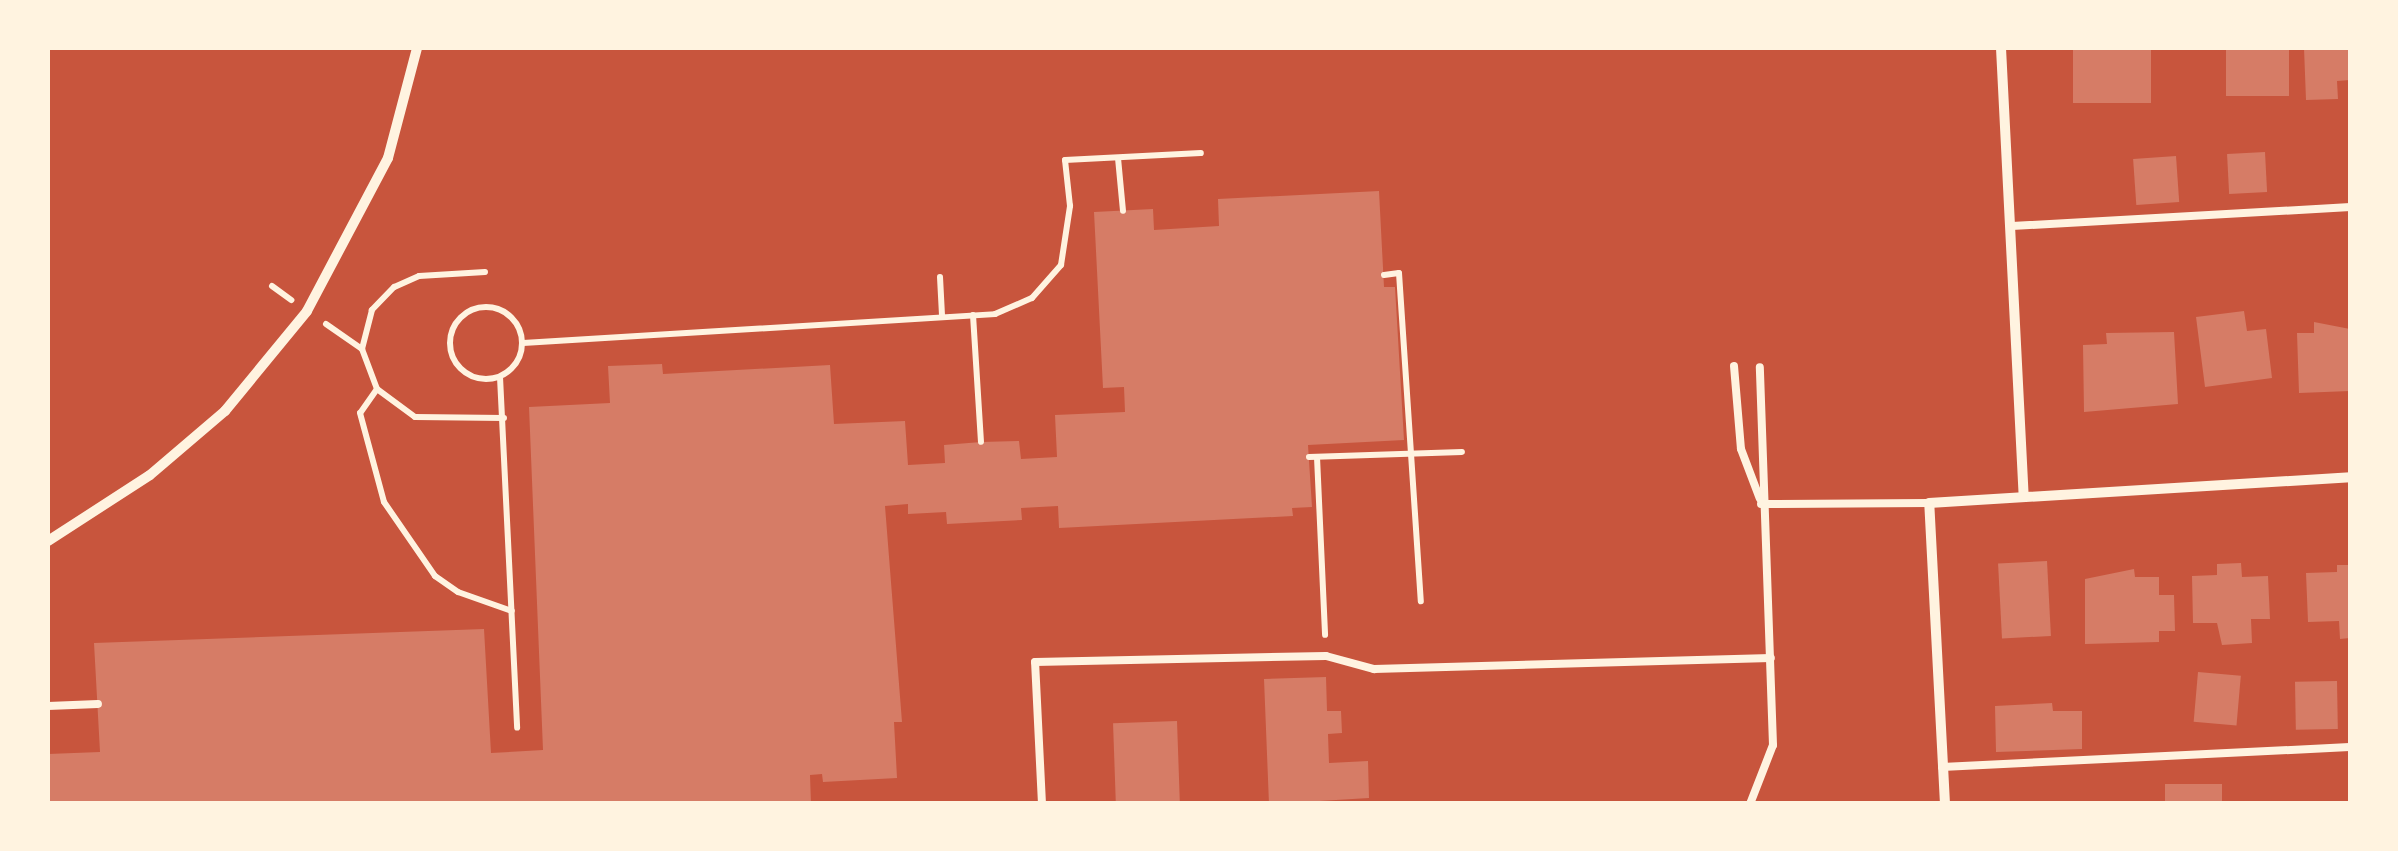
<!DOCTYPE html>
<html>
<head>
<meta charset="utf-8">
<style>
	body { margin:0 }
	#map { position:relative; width:2398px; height:851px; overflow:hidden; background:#c8553d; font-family:"Work Sans",sans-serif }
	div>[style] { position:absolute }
	.building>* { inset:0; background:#d67c66; transform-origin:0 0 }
	.path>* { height:6px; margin:-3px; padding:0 3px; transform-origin:3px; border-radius:3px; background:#fff3e0 }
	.path>.ring { margin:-3px; padding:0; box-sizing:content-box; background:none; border:6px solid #fff3e0; border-radius:50% }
	.service>* { height:8px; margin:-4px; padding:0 4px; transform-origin:4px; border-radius:4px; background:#fff3e0 }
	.minor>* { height:10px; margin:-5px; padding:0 5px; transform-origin:5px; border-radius:5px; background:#fff3e0 }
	span { translate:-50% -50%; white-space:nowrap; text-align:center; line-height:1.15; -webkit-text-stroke:8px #fff3e0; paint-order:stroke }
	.frame { position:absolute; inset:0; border:50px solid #fff3e0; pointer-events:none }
</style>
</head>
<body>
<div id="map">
	<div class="building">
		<i style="left:2073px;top:48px;width:78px;height:55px"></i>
		<i style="left:2226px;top:48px;width:63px;height:48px"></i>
		<i style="clip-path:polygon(2304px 48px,2350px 48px,2350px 80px,2337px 81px,2338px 99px,2306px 100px)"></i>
		<i style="left:2265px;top:152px;width:40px;height:38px;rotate:87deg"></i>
		<i style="left:2176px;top:156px;width:46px;height:43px;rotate:86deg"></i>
		<i style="clip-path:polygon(1379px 191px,1384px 287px,1395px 287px,1404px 440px,1308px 445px,1312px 507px,1292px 508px,1293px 516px,1059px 528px,1058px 506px,1021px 508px,1022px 520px,947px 524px,946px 512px,908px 514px,908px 504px,885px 506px,902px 722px,894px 722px,897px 778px,823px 782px,822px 774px,810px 775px,811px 804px,48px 804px,48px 754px,100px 752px,94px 643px,484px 629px,491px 753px,543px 750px,529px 407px,610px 403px,608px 366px,662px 364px,663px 374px,830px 365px,834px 424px,905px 421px,908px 465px,945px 463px,944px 445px,981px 442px,1019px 441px,1021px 459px,1057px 457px,1055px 415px,1125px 412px,1124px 387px,1103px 388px,1094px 212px,1153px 209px,1154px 230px,1219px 226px,1218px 199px)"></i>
		<i style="clip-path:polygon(2244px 311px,2247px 331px,2266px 329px,2272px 378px,2205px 387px,2196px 317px)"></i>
		<i style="clip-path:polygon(2314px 322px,2350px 329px,2350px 391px,2299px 393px,2297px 333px,2314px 333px)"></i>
		<i style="clip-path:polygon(2174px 332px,2178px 404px,2084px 412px,2083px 345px,2107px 344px,2106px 333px)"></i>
		<i style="left:2047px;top:561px;width:75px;height:49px;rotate:87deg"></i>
		<i style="clip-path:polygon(2241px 563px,2242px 577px,2268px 576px,2270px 619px,2251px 619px,2252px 643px,2222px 645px,2217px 623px,2193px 623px,2192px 576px,2217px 575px,2217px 564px)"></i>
		<i style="clip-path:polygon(2337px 565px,2350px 565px,2350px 638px,2340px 639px,2339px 621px,2308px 622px,2306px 573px,2337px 572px)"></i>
		<i style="clip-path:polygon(2134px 569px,2135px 577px,2159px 577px,2159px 595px,2174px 595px,2175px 631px,2159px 631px,2159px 642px,2085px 644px,2085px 579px)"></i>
		<i style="left:2198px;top:672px;width:43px;height:50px;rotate:5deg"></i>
		<i style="clip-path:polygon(1326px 677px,1327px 711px,1341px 711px,1342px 733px,1328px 734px,1329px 763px,1368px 761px,1369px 798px,1269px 804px,1264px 679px)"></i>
		<i style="left:2337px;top:681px;width:48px;height:42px;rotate:89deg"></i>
		<i style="clip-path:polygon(2052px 703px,2053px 711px,2082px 711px,2082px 749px,1996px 752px,1995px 706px)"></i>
		<i style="left:1177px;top:721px;width:83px;height:64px;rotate:88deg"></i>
		<i style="left:2222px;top:784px;width:20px;height:57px;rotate:90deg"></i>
	</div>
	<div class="path">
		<i style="left:1118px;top:158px;width:53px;rotate:84.6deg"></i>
		<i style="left:485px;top:272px;width:66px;rotate:176.5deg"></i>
		<i style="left:419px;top:276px;width:27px;rotate:156deg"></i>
		<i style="left:394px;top:287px;width:32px;rotate:134deg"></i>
		<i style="left:372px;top:310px;width:40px;rotate:104.4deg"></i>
		<i style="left:362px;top:349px;width:43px;rotate:69.4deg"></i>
		<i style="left:377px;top:389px;width:47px;rotate:36.4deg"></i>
		<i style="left:415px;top:417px;width:89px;rotate:0.6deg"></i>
		<i style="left:1384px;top:275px;width:15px;rotate:-8deg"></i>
		<i style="left:1399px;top:273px;width:329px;rotate:86.2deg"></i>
		<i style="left:940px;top:277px;width:39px;rotate:87deg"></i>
		<i style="left:272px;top:286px;width:24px;rotate:36deg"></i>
		<i class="ring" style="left:450px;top:307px;width:66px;height:66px"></i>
		<i style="left:973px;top:315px;width:127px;rotate:86.4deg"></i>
		<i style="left:326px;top:324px;width:44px;rotate:34.8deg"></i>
		<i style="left:523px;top:343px;width:473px;rotate:-3.5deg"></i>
		<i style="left:995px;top:314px;width:40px;rotate:-23.4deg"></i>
		<i style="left:1032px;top:298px;width:44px;rotate:-48.7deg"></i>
		<i style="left:1061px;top:265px;width:60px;rotate:-81.3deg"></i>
		<i style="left:1070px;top:206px;width:46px;rotate:-96.2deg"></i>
		<i style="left:1065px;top:160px;width:136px;rotate:-2.9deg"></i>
		<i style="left:500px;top:377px;width:351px;rotate:87.2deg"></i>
		<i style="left:377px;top:389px;width:29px;rotate:125deg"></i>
		<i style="left:360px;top:413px;width:92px;rotate:74.9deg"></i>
		<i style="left:384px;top:502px;width:90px;rotate:55.4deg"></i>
		<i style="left:435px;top:576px;width:28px;rotate:35deg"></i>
		<i style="left:458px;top:592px;width:57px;rotate:19.4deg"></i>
		<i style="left:1309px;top:457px;width:153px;rotate:-1.9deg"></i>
		<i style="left:1317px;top:457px;width:178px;rotate:87.4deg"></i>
	</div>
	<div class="service">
		<i style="left:2012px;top:226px;width:339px;rotate:-3.2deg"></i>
		<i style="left:1734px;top:366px;width:83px;rotate:85.2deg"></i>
		<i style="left:1741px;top:449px;width:53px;rotate:69.2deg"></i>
		<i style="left:1761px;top:504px;width:168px;rotate:-0.3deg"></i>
		<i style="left:48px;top:706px;width:50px;rotate:-2.3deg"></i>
		<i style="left:1942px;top:767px;width:408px;rotate:-2.8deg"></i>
		<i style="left:1042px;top:804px;width:142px;rotate:-92.8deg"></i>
		<i style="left:1035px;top:662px;width:291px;rotate:-1.2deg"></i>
		<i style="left:1326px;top:656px;width:50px;rotate:15.2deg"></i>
		<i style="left:1374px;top:669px;width:397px;rotate:-1.6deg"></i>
		<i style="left:1750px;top:804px;width:63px;rotate:-68.7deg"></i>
		<i style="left:1773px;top:745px;width:378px;rotate:-92deg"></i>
	</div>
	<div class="minor">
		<i style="left:2001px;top:48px;width:448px;rotate:87.1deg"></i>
		<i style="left:48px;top:541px;width:121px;rotate:-32.9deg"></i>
		<i style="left:150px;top:475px;width:99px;rotate:-40.5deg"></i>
		<i style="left:225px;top:411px;width:129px;rotate:-50.6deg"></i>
		<i style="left:307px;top:311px;width:173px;rotate:-62.1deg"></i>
		<i style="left:388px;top:158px;width:114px;rotate:-75.2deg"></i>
		<i style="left:1945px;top:804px;width:301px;rotate:-93deg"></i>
		<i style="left:1929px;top:503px;width:422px;rotate:-3.5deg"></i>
	</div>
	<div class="frame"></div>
</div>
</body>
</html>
